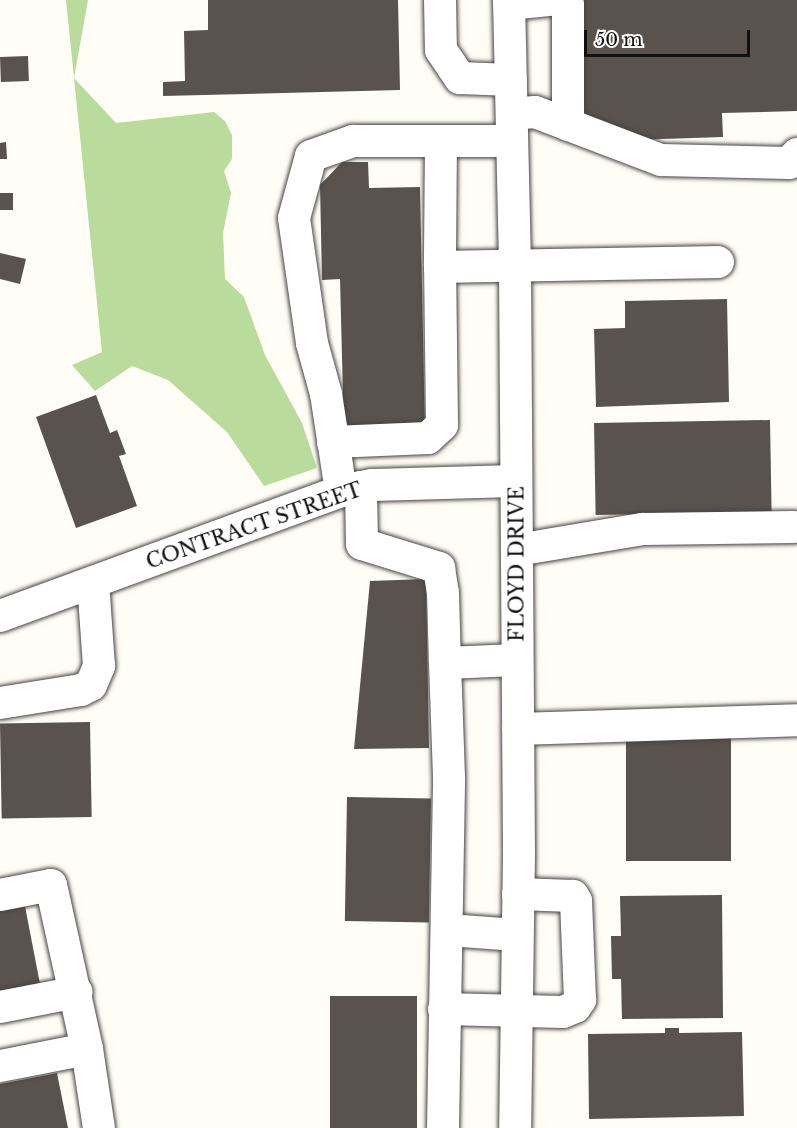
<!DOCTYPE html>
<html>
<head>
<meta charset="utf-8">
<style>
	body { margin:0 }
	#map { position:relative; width:797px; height:1128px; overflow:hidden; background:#fffdf5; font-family:"Libre Baskerville",serif }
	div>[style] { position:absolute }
	.forest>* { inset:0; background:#b9dc9c }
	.building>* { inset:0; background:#5a524d; transform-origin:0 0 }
	.roads { filter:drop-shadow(0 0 2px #444) drop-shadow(0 0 2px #444) }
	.minor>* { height:32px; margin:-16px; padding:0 16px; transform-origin:16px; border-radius:16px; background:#fff }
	span { translate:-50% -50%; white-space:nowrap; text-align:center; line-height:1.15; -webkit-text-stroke:6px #fff; paint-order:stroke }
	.street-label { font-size:20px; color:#111 }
	.scale { position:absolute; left:584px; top:30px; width:166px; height:27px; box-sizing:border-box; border:3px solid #111; border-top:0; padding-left:8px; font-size:18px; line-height:21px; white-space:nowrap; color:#111; -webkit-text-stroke:4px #fff; paint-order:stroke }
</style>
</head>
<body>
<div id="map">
	<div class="forest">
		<i style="clip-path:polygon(66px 0,88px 0,74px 78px,116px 123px,214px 112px,225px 121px,232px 135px,232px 159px,224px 171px,231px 193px,223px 233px,225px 279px,244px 297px,265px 355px,302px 423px,317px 468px,264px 486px,227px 432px,168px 380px,132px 366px,95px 391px,72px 365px,102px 352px,74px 78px)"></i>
	</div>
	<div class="building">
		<i style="clip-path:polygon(208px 0,398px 0,400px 90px,163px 96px,163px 82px,185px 81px,184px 31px,208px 30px)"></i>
		<i style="clip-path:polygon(573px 0,797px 0,797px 111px,722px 113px,723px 137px,632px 140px,576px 115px)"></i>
		<i style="left:28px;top:56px;width:25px;height:28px;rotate:88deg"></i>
		<i style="clip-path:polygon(6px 142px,7px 159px,0 159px,0 143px)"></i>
		<i style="clip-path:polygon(342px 162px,368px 162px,369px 188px,420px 187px,425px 433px,344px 435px,340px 279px,322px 280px,320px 185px)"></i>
		<i style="left:0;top:193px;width:13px;height:17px"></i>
		<i style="clip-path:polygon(0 253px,26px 259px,20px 284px,0 279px)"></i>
		<i style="clip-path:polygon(727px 299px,729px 402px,596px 407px,594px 329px,625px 328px,625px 301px)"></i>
		<i style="clip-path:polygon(96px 395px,110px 433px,117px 430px,126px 454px,119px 456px,137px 506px,76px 528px,36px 417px)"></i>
		<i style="left:770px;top:420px;width:92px;height:176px;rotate:89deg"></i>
		<i style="clip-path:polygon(426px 579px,429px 748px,354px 749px,370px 581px)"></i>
		<i style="left:90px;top:722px;width:95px;height:90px;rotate:89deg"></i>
		<i style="left:731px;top:738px;width:123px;height:105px;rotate:90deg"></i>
		<i style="left:347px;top:797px;width:84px;height:124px;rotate:1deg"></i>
		<i style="clip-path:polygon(722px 895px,723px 1018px,622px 1019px,621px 979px,612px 979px,611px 936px,621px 936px,620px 896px)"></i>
		<i style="clip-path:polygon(24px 901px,40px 984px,0 992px,0 905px)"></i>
		<i style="left:330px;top:996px;width:87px;height:132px"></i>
		<i style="clip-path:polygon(665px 1028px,679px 1028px,679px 1033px,742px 1032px,744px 1116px,589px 1119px,588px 1034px,665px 1033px)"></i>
		<i style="clip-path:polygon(57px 1073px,68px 1128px,0 1128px,0 1084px)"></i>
	</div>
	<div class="roads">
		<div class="minor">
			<i style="left:440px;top:0;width:50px;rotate:88.9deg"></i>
			<i style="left:441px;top:50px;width:34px;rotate:56deg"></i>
			<i style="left:460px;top:78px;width:51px;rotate:2.2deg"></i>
			<i style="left:509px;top:0;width:268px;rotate:88.7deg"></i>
			<i style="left:515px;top:268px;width:585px;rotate:89.61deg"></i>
			<i style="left:519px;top:853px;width:275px;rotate:90.8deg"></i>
			<i style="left:563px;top:0;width:7px;rotate:45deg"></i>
			<i style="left:568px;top:5px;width:120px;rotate:90deg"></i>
			<i style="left:509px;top:4px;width:40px;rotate:-5.7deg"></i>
			<i style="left:512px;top:114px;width:23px;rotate:-5deg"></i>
			<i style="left:535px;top:112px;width:135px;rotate:20.9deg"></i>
			<i style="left:661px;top:160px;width:128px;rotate:1.3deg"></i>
			<i style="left:789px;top:163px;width:12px;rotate:-48deg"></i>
			<i style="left:441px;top:141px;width:126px;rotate:90.5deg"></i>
			<i style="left:440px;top:267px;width:278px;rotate:-1deg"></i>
			<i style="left:333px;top:442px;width:95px;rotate:-2.4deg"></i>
			<i style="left:428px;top:438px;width:19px;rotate:-43deg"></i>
			<i style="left:442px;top:425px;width:158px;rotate:-90.7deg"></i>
			<i style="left:361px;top:487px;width:57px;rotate:89deg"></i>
			<i style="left:362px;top:544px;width:81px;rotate:17.3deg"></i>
			<i style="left:439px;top:568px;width:25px;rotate:81deg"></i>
			<i style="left:443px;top:593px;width:70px;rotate:88.4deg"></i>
			<i style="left:445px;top:663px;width:72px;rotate:-2.4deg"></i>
			<i style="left:341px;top:491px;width:98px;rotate:-98.8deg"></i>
			<i style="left:326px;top:394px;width:53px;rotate:-105.4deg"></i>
			<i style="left:312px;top:343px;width:126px;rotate:-98.2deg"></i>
			<i style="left:294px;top:218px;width:64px;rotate:-74.7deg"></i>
			<i style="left:311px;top:156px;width:45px;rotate:-19.7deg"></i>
			<i style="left:353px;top:141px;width:159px"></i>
			<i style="left:517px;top:550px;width:128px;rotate:-9.5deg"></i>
			<i style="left:643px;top:529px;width:151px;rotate:-0.8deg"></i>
			<i style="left:0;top:616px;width:363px;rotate:-20.1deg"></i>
			<i style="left:341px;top:491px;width:32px;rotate:-11deg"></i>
			<i style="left:372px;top:485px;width:144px;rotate:-1.6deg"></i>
			<i style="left:0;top:703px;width:82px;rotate:-9.1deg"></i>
			<i style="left:81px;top:690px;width:11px;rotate:-27deg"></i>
			<i style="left:91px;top:685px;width:21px;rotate:-67deg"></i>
			<i style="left:99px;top:666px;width:83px;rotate:-94.1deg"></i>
			<i style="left:518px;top:729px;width:279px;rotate:-1.8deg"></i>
			<i style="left:0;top:895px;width:52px;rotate:-11.1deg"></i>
			<i style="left:51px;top:885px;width:168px;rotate:77.6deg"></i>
			<i style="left:87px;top:1049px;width:89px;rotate:168.9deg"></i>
			<i style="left:448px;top:930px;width:69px;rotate:4.1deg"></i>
			<i style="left:0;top:1007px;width:78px;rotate:-11deg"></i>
			<i style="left:444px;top:1009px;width:119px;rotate:1.4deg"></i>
			<i style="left:563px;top:1012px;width:13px;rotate:-23deg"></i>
			<i style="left:575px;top:1007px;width:9px;rotate:-54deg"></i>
			<i style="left:580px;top:1000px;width:99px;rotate:-92.3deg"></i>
			<i style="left:576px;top:901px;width:6px;rotate:-121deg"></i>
			<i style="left:573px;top:896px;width:55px;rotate:-177.9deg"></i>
			<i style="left:87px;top:1049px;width:80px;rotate:81.4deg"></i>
			<i style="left:443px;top:1128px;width:351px;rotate:-89deg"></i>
			<i style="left:449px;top:777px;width:114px;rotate:-92deg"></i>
		</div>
	</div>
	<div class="street-label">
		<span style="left:254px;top:526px;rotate:-19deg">CONTRACT STREET</span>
		<span style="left:517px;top:564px;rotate:-90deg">FLOYD DRIVE</span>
	</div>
	<div class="scale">50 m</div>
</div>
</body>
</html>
